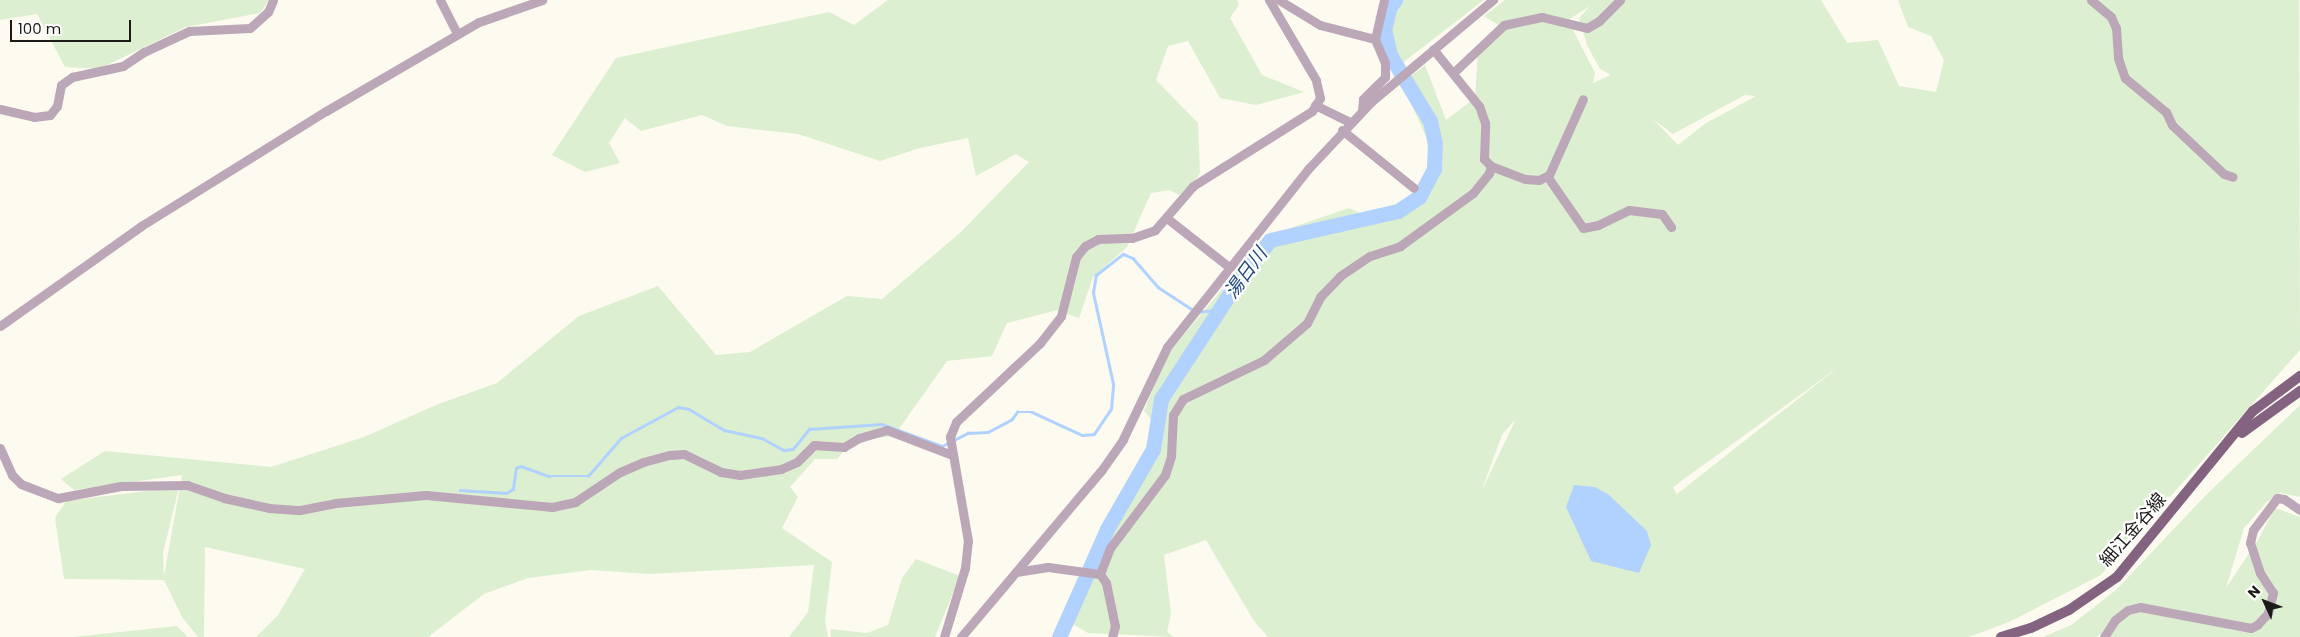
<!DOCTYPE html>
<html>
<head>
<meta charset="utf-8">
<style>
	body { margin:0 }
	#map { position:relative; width:2300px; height:637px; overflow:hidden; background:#fdfaf0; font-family:Poppins,"Noto Sans JP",sans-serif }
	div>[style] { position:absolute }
	.green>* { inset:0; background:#dcefd0 }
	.water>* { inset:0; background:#b1d2fe }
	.stream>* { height:2.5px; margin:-1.25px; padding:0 1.25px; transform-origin:1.25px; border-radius:1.25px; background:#b1d2fe }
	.river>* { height:15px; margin:-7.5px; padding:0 7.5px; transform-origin:7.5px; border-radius:7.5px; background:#b1d2fe }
	.minor>* { height:9px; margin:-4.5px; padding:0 4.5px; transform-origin:4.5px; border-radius:4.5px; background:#bba7b8 }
	.major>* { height:10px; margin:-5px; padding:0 5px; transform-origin:5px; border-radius:5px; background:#846381 }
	span { translate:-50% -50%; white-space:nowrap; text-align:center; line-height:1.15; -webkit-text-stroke:4.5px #fff; paint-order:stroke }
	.street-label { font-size:18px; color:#1c1b17 }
	.water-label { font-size:19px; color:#1e487d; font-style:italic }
	.north { position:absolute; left:2240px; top:577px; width:50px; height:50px; -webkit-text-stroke:4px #fff; paint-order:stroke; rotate:313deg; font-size:14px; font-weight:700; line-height:20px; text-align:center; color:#1c1b17 }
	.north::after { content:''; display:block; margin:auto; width:18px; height:22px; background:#1c1b17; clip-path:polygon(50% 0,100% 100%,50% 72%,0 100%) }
	.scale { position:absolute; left:10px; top:20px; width:121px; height:22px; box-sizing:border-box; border:2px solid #1c1b17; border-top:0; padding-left:6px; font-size:15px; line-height:18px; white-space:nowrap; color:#1c1b17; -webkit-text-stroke:4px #fff; paint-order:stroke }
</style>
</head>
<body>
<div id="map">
	<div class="green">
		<i style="clip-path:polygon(0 0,269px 0,260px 13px,186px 27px,99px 69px,65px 67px,37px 14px,0 20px)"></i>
		<i style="clip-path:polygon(888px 0,1237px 0,1239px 5px,1230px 18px,1262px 75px,1304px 92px,1256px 105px,1220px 98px,1188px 41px,1168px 46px,1156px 80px,1198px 123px,1200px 173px,1184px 198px,1170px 190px,1151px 193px,1127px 247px,1093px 277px,1079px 318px,1057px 310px,1007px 323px,992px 356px,947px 361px,894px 436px,853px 441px,837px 459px,815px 459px,790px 487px,798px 497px,782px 528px,832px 562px,825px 621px,828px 637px,789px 637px,808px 612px,814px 565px,649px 574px,591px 570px,528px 578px,484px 594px,428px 637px,256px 637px,278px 615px,305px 569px,205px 547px,204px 637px,198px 637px,182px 617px,164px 580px,64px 579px,55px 518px,66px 501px,179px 487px,163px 553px,164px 576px,182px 475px,74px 490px,61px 479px,105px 451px,271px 467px,364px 437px,436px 405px,497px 383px,579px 316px,658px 286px,716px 355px,750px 352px,847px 296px,882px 299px,961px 232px,1029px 162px,1016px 154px,976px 176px,968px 138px,920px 148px,880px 161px,798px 134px,727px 126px,702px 115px,641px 131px,625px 118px,609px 143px,620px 163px,585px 172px,552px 155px,616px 58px,829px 12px,854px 25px)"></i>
		<i style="clip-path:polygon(1401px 0,1484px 0,1401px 64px,1391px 39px,1391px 15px)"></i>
		<i style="clip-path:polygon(evenodd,1505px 0,1821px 0,1847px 43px,1878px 40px,1899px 86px,1936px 92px,1944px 60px,1931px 36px,1908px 27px,1898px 0,2299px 0,2300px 350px,2101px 575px,2009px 622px,1969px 637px,1268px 637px,1254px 621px,1206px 540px,1164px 555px,1171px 614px,1167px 632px,1173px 637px,1088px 633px,1069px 622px,1155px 439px,1151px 419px,1144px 411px,1166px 356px,1267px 236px,1349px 208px,1366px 216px,1419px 197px,1431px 175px,1427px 139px,1402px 83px,1425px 65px,1446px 120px,1475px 98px,1478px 50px,1498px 25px,1484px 16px,1505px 0,1590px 6px,1579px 18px,1587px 45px,1600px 69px,1611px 75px,1593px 83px,1595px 73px,1568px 20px,1590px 6px,1505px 0,1745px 95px,1756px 96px,1706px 123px,1678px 145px,1653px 119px,1673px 134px,1745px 95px,1505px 0,1840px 366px,1677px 494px,1676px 493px,1673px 487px,1840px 366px,1505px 0,1514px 421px,1515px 421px,1481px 492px,1502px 435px,1514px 421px)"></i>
		<i style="clip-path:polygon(2300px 405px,2300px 497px,2281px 493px,2267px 502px,2244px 528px,2226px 588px,2258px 540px,2275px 508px,2300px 517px,2300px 637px,2107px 637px,2112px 627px,2096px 637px,2043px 637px,2071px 625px,2116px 590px,2206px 495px)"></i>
		<i style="clip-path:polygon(916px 559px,960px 576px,935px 637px,831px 637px,830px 629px,867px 633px,888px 625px,902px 578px)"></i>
		<i style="clip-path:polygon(177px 626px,188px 637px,73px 637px)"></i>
	</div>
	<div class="water">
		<i style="clip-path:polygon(1574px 485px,1595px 487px,1609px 495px,1647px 531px,1651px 545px,1639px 573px,1591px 561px,1566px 507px)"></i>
	</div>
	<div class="stream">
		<i style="left:1198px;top:312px;width:17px;rotate:-7deg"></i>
		<i style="left:1215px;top:310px;width:41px;rotate:-52deg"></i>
		<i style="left:460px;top:490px;width:46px;rotate:3.7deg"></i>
		<i style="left:506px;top:493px;width:8px;rotate:-30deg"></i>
		<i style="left:513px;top:489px;width:21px;rotate:-82deg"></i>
		<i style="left:516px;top:468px;width:5px;rotate:-22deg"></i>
		<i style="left:521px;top:466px;width:30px;rotate:20deg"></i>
		<i style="left:549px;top:476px;width:39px"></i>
		<i style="left:588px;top:476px;width:50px;rotate:-49deg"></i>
		<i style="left:621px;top:438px;width:65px;rotate:-28.5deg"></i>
		<i style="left:678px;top:407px;width:11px;rotate:10deg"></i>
		<i style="left:689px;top:409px;width:41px;rotate:31deg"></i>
		<i style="left:724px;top:430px;width:39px;rotate:12deg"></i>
		<i style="left:762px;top:438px;width:25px;rotate:29deg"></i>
		<i style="left:784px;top:450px;width:9px;rotate:-6deg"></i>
		<i style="left:793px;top:449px;width:26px;rotate:-51deg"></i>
		<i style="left:809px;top:429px;width:73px;rotate:-3.9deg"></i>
		<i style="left:882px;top:424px;width:64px;rotate:20.1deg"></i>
		<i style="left:942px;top:446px;width:29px;rotate:-27deg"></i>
		<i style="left:968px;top:433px;width:20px;rotate:-3deg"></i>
		<i style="left:988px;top:432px;width:27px;rotate:-28deg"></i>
		<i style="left:1012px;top:419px;width:9px;rotate:-54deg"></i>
		<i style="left:1017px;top:412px;width:15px"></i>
		<i style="left:1032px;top:412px;width:55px;rotate:24.7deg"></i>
		<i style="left:1082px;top:435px;width:12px;rotate:-5deg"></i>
		<i style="left:1094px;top:434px;width:30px;rotate:-56deg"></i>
		<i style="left:1111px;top:409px;width:25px;rotate:-85deg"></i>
		<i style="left:1113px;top:384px;width:93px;rotate:-102.4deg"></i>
		<i style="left:1093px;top:293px;width:18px;rotate:-81deg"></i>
		<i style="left:1096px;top:275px;width:34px;rotate:-38deg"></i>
		<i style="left:1123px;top:254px;width:11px;rotate:22deg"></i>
		<i style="left:1133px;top:258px;width:38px;rotate:49deg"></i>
		<i style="left:1158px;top:287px;width:42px;rotate:33.3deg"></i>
	</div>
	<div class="river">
		<i style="left:1059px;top:637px;width:118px;rotate:-66deg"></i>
		<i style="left:1107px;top:529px;width:92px;rotate:-60.1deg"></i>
		<i style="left:1153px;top:449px;width:51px;rotate:-80.9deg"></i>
		<i style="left:1161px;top:399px;width:145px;rotate:-56.9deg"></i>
		<i style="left:1240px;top:278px;width:48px;rotate:-51.7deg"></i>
		<i style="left:1270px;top:240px;width:131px;rotate:-12.8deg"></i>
		<i style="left:1398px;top:211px;width:25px;rotate:-34deg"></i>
		<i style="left:1419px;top:197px;width:32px;rotate:-62deg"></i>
		<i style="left:1434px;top:169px;width:25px;rotate:-88deg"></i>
		<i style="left:1435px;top:144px;width:24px;rotate:-102deg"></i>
		<i style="left:1430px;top:121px;width:77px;rotate:-121.2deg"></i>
		<i style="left:1390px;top:55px;width:26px;rotate:-103deg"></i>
		<i style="left:1384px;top:30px;width:25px;rotate:-76deg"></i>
		<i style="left:1390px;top:6px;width:8px;rotate:-50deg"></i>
	</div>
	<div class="minor">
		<i style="left:440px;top:0;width:37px;rotate:63deg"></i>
		<i style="left:1279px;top:0;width:48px;rotate:31.4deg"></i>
		<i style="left:1320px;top:25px;width:57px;rotate:14.3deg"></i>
		<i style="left:1375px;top:39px;width:40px;rotate:-77deg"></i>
		<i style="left:2091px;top:0;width:26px;rotate:40deg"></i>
		<i style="left:2111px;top:17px;width:12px;rotate:66deg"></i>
		<i style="left:2116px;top:28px;width:30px;rotate:86deg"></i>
		<i style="left:2118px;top:58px;width:21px;rotate:71deg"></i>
		<i style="left:2125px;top:78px;width:53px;rotate:39.7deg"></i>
		<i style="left:2166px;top:112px;width:14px;rotate:65deg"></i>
		<i style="left:2172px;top:125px;width:71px;rotate:43.3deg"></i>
		<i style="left:2224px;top:174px;width:9px;rotate:18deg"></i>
		<i style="left:1453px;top:73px;width:70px;rotate:-43.3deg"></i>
		<i style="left:1504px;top:25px;width:39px;rotate:-12deg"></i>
		<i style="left:1542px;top:17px;width:46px;rotate:13.7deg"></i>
		<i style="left:1587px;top:28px;width:14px;rotate:-30deg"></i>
		<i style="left:1599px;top:21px;width:30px;rotate:-45deg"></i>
		<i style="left:1315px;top:105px;width:39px;rotate:26deg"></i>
		<i style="left:0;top:109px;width:35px;rotate:13deg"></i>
		<i style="left:34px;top:117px;width:16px;rotate:-7deg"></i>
		<i style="left:50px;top:115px;width:11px;rotate:-52deg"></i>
		<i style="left:57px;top:106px;width:21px;rotate:-79deg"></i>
		<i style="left:61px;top:85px;width:14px;rotate:-36deg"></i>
		<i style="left:72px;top:77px;width:52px;rotate:-12.2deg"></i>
		<i style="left:123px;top:66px;width:25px;rotate:-34deg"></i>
		<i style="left:144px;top:52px;width:50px;rotate:-25deg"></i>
		<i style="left:189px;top:31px;width:61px;rotate:-2.8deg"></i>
		<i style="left:250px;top:28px;width:24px;rotate:-42deg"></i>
		<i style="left:268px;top:12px;width:13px;rotate:-67deg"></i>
		<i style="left:1362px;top:111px;width:12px;rotate:-85deg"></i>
		<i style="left:1363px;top:99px;width:31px;rotate:-45deg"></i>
		<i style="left:1385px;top:77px;width:14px;rotate:-90deg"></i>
		<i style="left:1385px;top:63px;width:26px;rotate:-113deg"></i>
		<i style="left:1342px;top:130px;width:92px;rotate:38.9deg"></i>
		<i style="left:1491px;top:166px;width:36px;rotate:21deg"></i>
		<i style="left:1525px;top:179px;width:14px;rotate:4deg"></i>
		<i style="left:1539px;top:180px;width:11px;rotate:-27deg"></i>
		<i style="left:1549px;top:175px;width:83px;rotate:-65.9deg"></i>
		<i style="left:1547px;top:176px;width:63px;rotate:55.3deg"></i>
		<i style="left:1583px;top:228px;width:15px;rotate:-11deg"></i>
		<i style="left:1598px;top:225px;width:34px;rotate:-26deg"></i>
		<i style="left:1629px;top:210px;width:33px;rotate:7deg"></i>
		<i style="left:1662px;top:214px;width:16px;rotate:55deg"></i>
		<i style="left:1168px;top:219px;width:78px;rotate:38.2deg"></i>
		<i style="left:0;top:326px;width:173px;rotate:-35.3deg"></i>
		<i style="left:141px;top:226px;width:218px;rotate:-31.9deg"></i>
		<i style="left:326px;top:111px;width:177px;rotate:-30.2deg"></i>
		<i style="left:479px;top:22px;width:67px;rotate:-19.2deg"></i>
		<i style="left:0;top:448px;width:30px;rotate:66deg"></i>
		<i style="left:12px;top:475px;width:13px;rotate:45deg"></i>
		<i style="left:21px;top:484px;width:40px;rotate:21deg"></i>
		<i style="left:58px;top:498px;width:64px;rotate:-10.8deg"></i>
		<i style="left:121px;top:486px;width:66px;rotate:-0.9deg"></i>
		<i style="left:187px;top:485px;width:39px;rotate:19deg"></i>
		<i style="left:224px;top:498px;width:46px;rotate:12.5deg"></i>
		<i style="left:269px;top:508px;width:31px;rotate:4deg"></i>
		<i style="left:300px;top:510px;width:36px;rotate:-11deg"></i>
		<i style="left:335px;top:503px;width:91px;rotate:-5deg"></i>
		<i style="left:426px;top:495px;width:127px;rotate:5.4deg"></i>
		<i style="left:552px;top:507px;width:24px;rotate:-12deg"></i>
		<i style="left:575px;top:502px;width:54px;rotate:-33.7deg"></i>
		<i style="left:620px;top:472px;width:25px;rotate:-23deg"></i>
		<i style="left:643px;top:462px;width:28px;rotate:-15deg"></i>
		<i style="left:670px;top:455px;width:14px;rotate:-4deg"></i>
		<i style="left:684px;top:454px;width:41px;rotate:25.9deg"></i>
		<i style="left:721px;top:472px;width:19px;rotate:9deg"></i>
		<i style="left:740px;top:475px;width:41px;rotate:-8.3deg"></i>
		<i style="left:781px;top:469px;width:17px;rotate:-24deg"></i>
		<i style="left:797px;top:462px;width:24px;rotate:-45deg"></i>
		<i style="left:814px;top:445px;width:30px;rotate:4deg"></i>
		<i style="left:844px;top:447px;width:17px;rotate:-31deg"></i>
		<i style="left:859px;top:438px;width:29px;rotate:-16deg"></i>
		<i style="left:887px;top:430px;width:70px;rotate:21deg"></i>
		<i style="left:1016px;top:572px;width:32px;rotate:-9deg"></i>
		<i style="left:1048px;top:567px;width:52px;rotate:7.7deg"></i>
		<i style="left:1100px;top:574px;width:11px;rotate:56deg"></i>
		<i style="left:1106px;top:583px;width:44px;rotate:78.2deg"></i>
		<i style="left:1115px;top:626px;width:11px;rotate:105deg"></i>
		<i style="left:1100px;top:574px;width:28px;rotate:-69deg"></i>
		<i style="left:1110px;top:548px;width:91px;rotate:-53deg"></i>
		<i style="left:1165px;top:475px;width:20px;rotate:-72deg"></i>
		<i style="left:1171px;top:456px;width:41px;rotate:-87.2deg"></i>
		<i style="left:1173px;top:415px;width:19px;rotate:-58deg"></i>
		<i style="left:1183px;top:399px;width:90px;rotate:-25.7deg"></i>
		<i style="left:1264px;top:360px;width:57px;rotate:-40.7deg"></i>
		<i style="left:1307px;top:323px;width:29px;rotate:-63deg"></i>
		<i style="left:1320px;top:297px;width:29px;rotate:-46deg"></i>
		<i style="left:1340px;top:276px;width:36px;rotate:-34deg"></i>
		<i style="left:1370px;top:256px;width:32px;rotate:-18deg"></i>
		<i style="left:1400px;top:246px;width:90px;rotate:-36deg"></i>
		<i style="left:1473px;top:193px;width:26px;rotate:-51deg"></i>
		<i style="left:1489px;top:173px;width:7px;rotate:-74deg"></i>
		<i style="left:1491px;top:166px;width:10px;rotate:-135deg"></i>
		<i style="left:1484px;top:159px;width:36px;rotate:-88deg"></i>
		<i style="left:1485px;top:123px;width:18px;rotate:-109deg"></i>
		<i style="left:1479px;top:106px;width:73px;rotate:-128.9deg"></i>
		<i style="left:944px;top:637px;width:72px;rotate:-73.1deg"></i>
		<i style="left:965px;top:568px;width:27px;rotate:-84deg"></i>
		<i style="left:968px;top:541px;width:106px;rotate:-99.8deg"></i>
		<i style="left:950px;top:437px;width:16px;rotate:-68deg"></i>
		<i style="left:956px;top:422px;width:115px;rotate:-43.2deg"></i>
		<i style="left:1040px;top:343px;width:34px;rotate:-52deg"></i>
		<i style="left:1061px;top:316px;width:61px;rotate:-75.7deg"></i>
		<i style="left:1076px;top:257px;width:14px;rotate:-51deg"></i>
		<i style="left:1085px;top:246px;width:15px;rotate:-28deg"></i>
		<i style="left:1098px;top:239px;width:34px;rotate:-2deg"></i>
		<i style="left:1132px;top:238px;width:24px;rotate:-19deg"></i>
		<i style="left:1155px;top:230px;width:58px;rotate:-49.2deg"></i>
		<i style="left:1193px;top:186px;width:141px;rotate:-32.2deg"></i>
		<i style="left:1312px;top:111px;width:15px;rotate:-58deg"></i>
		<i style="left:1320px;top:98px;width:18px;rotate:-103deg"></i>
		<i style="left:1316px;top:80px;width:93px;rotate:-120.4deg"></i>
		<i style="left:961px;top:637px;width:217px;rotate:-49.9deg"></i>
		<i style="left:1101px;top:471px;width:39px;rotate:-55deg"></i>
		<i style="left:1123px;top:439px;width:102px;rotate:-64.4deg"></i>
		<i style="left:1167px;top:347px;width:228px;rotate:-51.6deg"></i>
		<i style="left:1309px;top:168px;width:92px;rotate:-46.8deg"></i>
		<i style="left:1372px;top:101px;width:158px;rotate:-39.9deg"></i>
		<i style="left:2104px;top:637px;width:20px;rotate:-57deg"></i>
		<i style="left:2115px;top:620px;width:16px;rotate:-38deg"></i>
		<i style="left:2128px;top:610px;width:12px;rotate:-14deg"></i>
		<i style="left:2140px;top:607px;width:113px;rotate:10.7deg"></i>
		<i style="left:2251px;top:628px;width:7px;rotate:-27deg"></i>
		<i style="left:2257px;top:625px;width:16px;rotate:-47deg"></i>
		<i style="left:2268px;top:613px;width:21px;rotate:-76deg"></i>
		<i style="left:2273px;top:593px;width:24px;rotate:-123deg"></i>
		<i style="left:2260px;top:573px;width:32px;rotate:-108deg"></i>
		<i style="left:2250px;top:543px;width:13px;rotate:-77deg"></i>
		<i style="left:2253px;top:530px;width:40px;rotate:-53deg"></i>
		<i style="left:2277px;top:498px;width:7px;rotate:8deg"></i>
		<i style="left:2284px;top:499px;width:19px;rotate:35deg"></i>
	</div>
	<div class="major">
		<i style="left:2242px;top:433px;width:72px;rotate:-35.9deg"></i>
		<i style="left:2001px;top:637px;width:31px;rotate:-17deg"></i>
		<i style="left:2031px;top:628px;width:42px;rotate:-25.3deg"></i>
		<i style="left:2069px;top:610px;width:58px;rotate:-34.5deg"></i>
		<i style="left:2117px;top:577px;width:215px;rotate:-50.7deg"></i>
		<i style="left:2253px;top:411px;width:59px;rotate:-36.7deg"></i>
	</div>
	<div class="street-label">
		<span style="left:2133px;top:530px;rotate:-49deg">細江金谷線</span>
	</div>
	<div class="water-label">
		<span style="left:1246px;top:273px;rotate:-54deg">湯日川</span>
	</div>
	<div class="north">N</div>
	<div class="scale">100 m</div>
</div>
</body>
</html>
